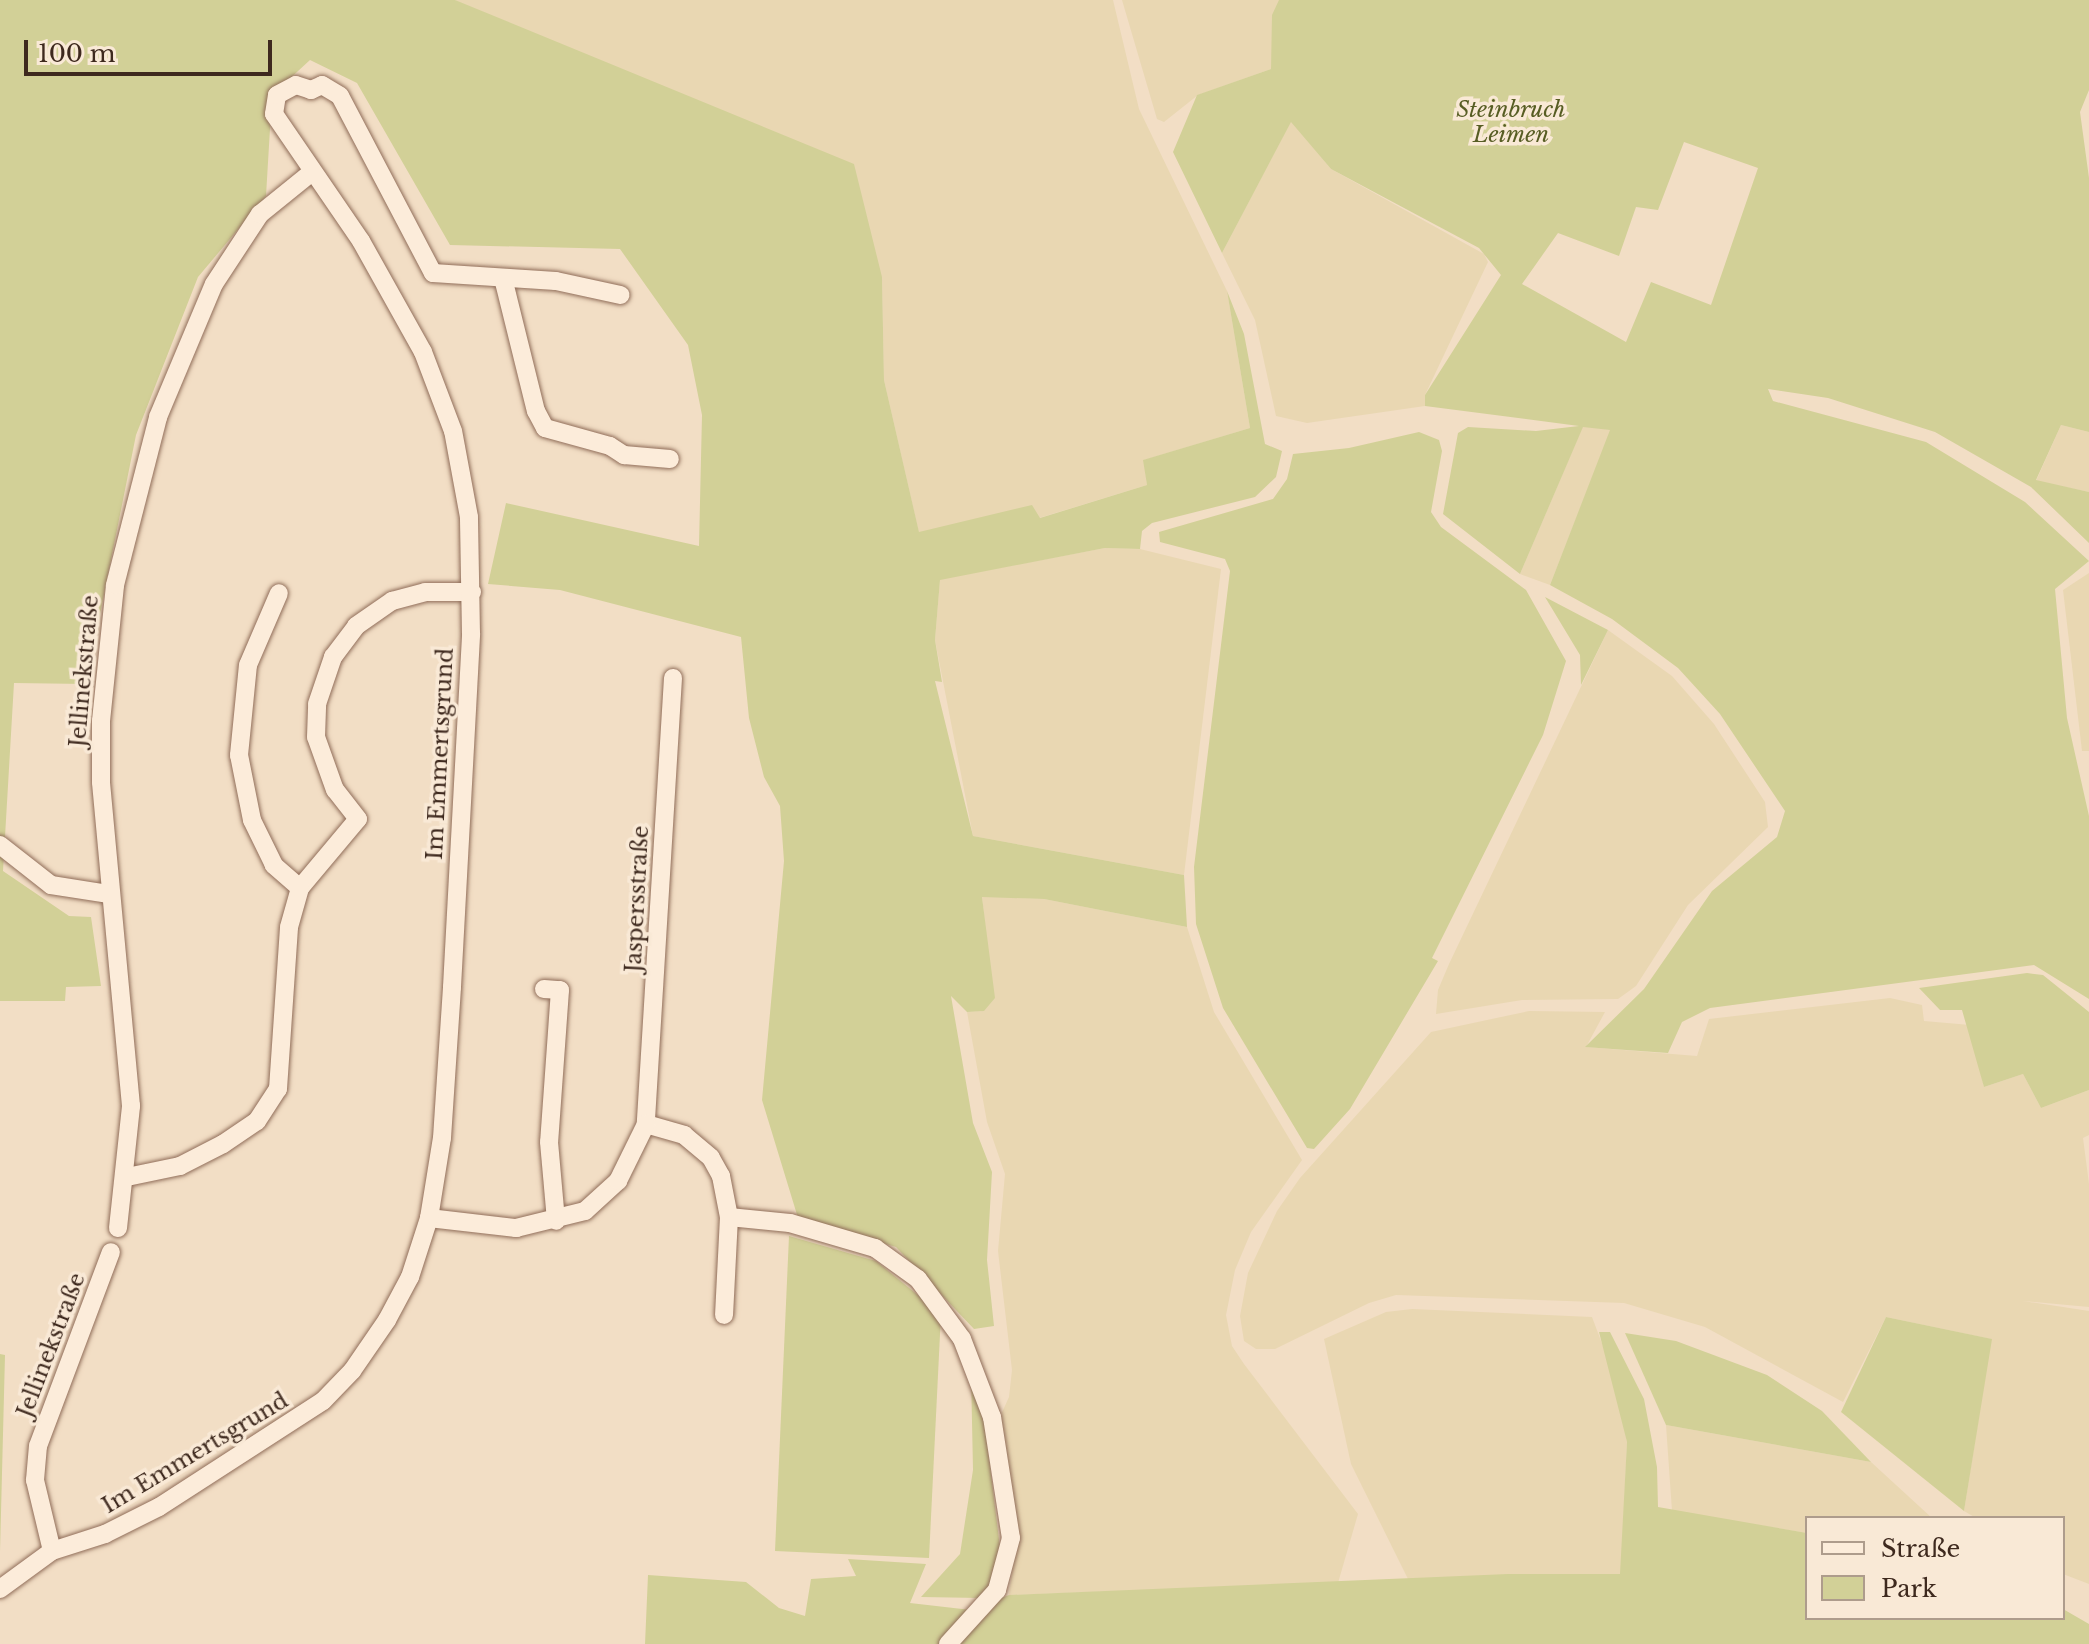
<!DOCTYPE html>
<html>
<head>
<meta charset="utf-8">
<style>
	body { margin:0 }
	#map { position:relative; width:2089px; height:1644px; overflow:hidden; background:#f2dec5; font-family:"Libre Baskerville",serif }
	div>[style] { position:absolute }
	.farmland>* { inset:0; background:#e9d7b2 }
	.green>* { inset:0; background:#d2d097 }
	.roads { filter:drop-shadow(0 0 2px #906d59) drop-shadow(0 0 2px #906d59) }
	.minor>* { height:18px; margin:-9px; padding:0 9px; transform-origin:9px; border-radius:9px; background:#fcecda }
	span { translate:-50% -50%; white-space:nowrap; text-align:center; line-height:1.15; -webkit-text-stroke:7px #f9e9d6; paint-order:stroke }
	.park-label { font-size:22px; color:#575d23; font-style:italic }
	.street-label { font-size:22px; color:#3e291e }
	.legend { position:absolute; left:1805px; top:1516px; width:260px; height:104px; box-sizing:border-box; background:#f9e9d6; border:2px solid #ae9c8c; margin:0; padding:10px 14px; list-style:none; font-size:24px; color:#3e291e }
	.legend li { display:flex; align-items:center; gap:16px; height:40px }
	.legend b { width:40px; border:2px solid #ae9c8c }
	.scale { position:absolute; left:24px; top:40px; width:248px; height:36px; box-sizing:border-box; border:4px solid #3e291e; border-top:0; padding-left:10px; font-size:24px; line-height:28px; white-space:nowrap; color:#3e291e; -webkit-text-stroke:6px #f9e9d6; paint-order:stroke }
</style>
</head>
<body>
<div id="map">
	<div class="farmland">
		<i style="clip-path:polygon(455px 0,1113px 0,1139px 109px,1227px 291px,1250px 428px,1144px 460px,1147px 485px,1039px 518px,1032px 506px,919px 533px,884px 380px,882px 277px)"></i>
		<i style="clip-path:polygon(1122px 0,1282px 0,1275px 16px,1271px 69px,1198px 95px,1164px 122px,1157px 119px)"></i>
		<i style="clip-path:polygon(1291px 121px,1331px 169px,1484px 254px,1488px 262px,1425px 395px,1425px 406px,1307px 423px,1276px 416px,1255px 320px,1222px 253px)"></i>
		<i style="clip-path:polygon(2061px 425px,2089px 432px,2089px 492px,2036px 481px)"></i>
		<i style="clip-path:polygon(1583px 426px,1611px 430px,1550px 585px,1520px 574px)"></i>
		<i style="clip-path:polygon(1105px 548px,1140px 549px,1221px 569px,1184px 875px,973px 836px,935px 640px,940px 579px)"></i>
		<i style="clip-path:polygon(2089px 573px,2089px 751px,2082px 751px,2063px 590px)"></i>
		<i style="clip-path:polygon(1608px 630px,1672px 676px,1714px 724px,1765px 802px,1768px 827px,1688px 905px,1636px 986px,1618px 999px,1522px 1000px,1436px 1014px,1438px 990px,1449px 964px)"></i>
		<i style="clip-path:polygon(982px 896px,1044px 899px,1187px 927px,1214px 1012px,1302px 1160px,1251px 1232px,1235px 1270px,1226px 1315px,1232px 1346px,1244px 1364px,1358px 1514px,1338px 1583px,1009px 1595px,1017px 1530px,999px 1419px,1009px 1397px,1012px 1370px,998px 1251px,1005px 1174px,987px 1122px,967px 1012px,984px 1011px,987px 942px)"></i>
		<i style="clip-path:polygon(1890px 998px,1922px 1005px,1924px 1021px,1970px 1025px,1984px 1087px,2023px 1074px,2041px 1108px,2089px 1090px,2089px 1135px,2083px 1138px,2089px 1184px,2089px 1307px,2023px 1301px,2089px 1311px,2089px 1584px,2063px 1574px,2063px 1518px,1976px 1518px,1964px 1511px,1991px 1339px,1886px 1317px,1843px 1402px,1705px 1327px,1624px 1303px,1396px 1295px,1369px 1303px,1275px 1349px,1256px 1349px,1244px 1341px,1240px 1316px,1248px 1273px,1277px 1211px,1300px 1178px,1431px 1032px,1529px 1011px,1605px 1012px,1586px 1047px,1697px 1056px,1709px 1019px)"></i>
		<i style="clip-path:polygon(1412px 1309px,1592px 1317px,1615px 1378px,1627px 1442px,1621px 1574px,1409px 1581px,1351px 1464px,1324px 1339px,1386px 1312px)"></i>
		<i style="clip-path:polygon(1666px 1425px,1871px 1462px,1932px 1518px,1807px 1518px,1807px 1533px,1672px 1511px)"></i>
	</div>
	<div class="green">
		<i style="clip-path:polygon(0 0,455px 0,854px 164px,882px 277px,884px 380px,919px 532px,1032px 505px,1040px 518px,1147px 485px,1143px 460px,1250px 428px,1227px 291px,1244px 334px,1265px 444px,1282px 451px,1276px 477px,1255px 497px,1152px 523px,1142px 531px,1140px 549px,1105px 548px,940px 580px,935px 640px,942px 682px,935px 681px,973px 836px,1184px 875px,1187px 927px,1044px 899px,982px 897px,995px 998px,984px 1011px,967px 1012px,951px 996px,973px 1123px,992px 1172px,987px 1260px,994px 1326px,974px 1329px,896px 1247px,798px 1218px,762px 1100px,784px 861px,780px 806px,764px 777px,749px 718px,741px 637px,560px 590px,488px 584px,506px 503px,699px 546px,702px 415px,688px 345px,620px 249px,450px 245px,357px 83px,310px 60px,272px 95px,266px 196px,198px 277px,136px 435px,86px 684px,14px 683px,3px 871px,69px 916px,91px 917px,101px 986px,66px 987px,65px 1001px,0 1001px)"></i>
		<i style="clip-path:polygon(evenodd,1279px 0,2089px 0,2089px 90px,2080px 112px,2089px 178px,2089px 432px,2061px 425px,2036px 480px,2089px 492px,2089px 543px,2031px 487px,1935px 432px,1828px 398px,1768px 389px,1773px 401px,1926px 442px,2025px 502px,2089px 561px,2055px 589px,2067px 718px,2089px 816px,2089px 999px,2034px 965px,1710px 1008px,1682px 1022px,1668px 1053px,1585px 1047px,1644px 989px,1712px 891px,1777px 837px,1785px 811px,1720px 714px,1678px 668px,1612px 619px,1550px 585px,1610px 430px,1583px 427px,1520px 574px,1443px 514px,1458px 433px,1468px 427px,1536px 431px,1579px 426px,1425px 406px,1425px 395px,1501px 275px,1479px 248px,1331px 169px,1291px 122px,1222px 253px,1173px 152px,1197px 95px,1271px 69px,1272px 15px,1279px 0,1684px 142px,1758px 168px,1711px 305px,1651px 282px,1626px 342px,1522px 284px,1558px 233px,1619px 256px,1636px 207px,1658px 210px,1684px 142px)"></i>
		<i style="clip-path:polygon(1419px 432px,1439px 440px,1442px 451px,1431px 512px,1441px 527px,1526px 590px,1566px 661px,1543px 735px,1432px 958px,1438px 961px,1350px 1109px,1314px 1149px,1307px 1148px,1223px 1008px,1196px 924px,1194px 867px,1230px 571px,1225px 559px,1160px 542px,1159px 532px,1273px 499px,1287px 479px,1293px 454px,1349px 448px)"></i>
		<i style="clip-path:polygon(1545px 597px,1608px 630px,1581px 685px,1580px 655px)"></i>
		<i style="clip-path:polygon(2027px 973px,2043px 975px,2089px 1012px,2089px 1090px,2041px 1108px,2023px 1074px,1984px 1087px,1962px 1010px,1940px 1010px,1919px 988px)"></i>
		<i style="clip-path:polygon(789px 1236px,876px 1261px,941px 1314px,929px 1558px,775px 1551px)"></i>
		<i style="clip-path:polygon(1886px 1317px,1992px 1339px,1964px 1511px,1841px 1412px)"></i>
		<i style="clip-path:polygon(1599px 1332px,1610px 1332px,1644px 1399px,1657px 1467px,1658px 1507px,1807px 1533px,1807px 1618px,2063px 1618px,2063px 1609px,2089px 1624px,2089px 1644px,645px 1644px,648px 1575px,746px 1582px,779px 1608px,805px 1616px,811px 1579px,856px 1576px,848px 1559px,926px 1564px,910px 1603px,971px 1610px,1009px 1595px,1508px 1574px,1620px 1574px,1627px 1442px)"></i>
		<i style="clip-path:polygon(1625px 1333px,1676px 1341px,1767px 1375px,1822px 1411px,1871px 1462px,1666px 1425px)"></i>
		<i style="clip-path:polygon(0 1354px,5px 1355px,0 1552px)"></i>
		<i style="clip-path:polygon(971px 1374px,984px 1416px,1001px 1556px,993px 1582px,981px 1598px,921px 1597px,960px 1554px,973px 1470px)"></i>
	</div>
	<div class="roads">
		<div class="minor">
			<i style="left:503px;top:278px;width:137px;rotate:76.1deg"></i>
			<i style="left:536px;top:411px;width:19px;rotate:62deg"></i>
			<i style="left:545px;top:428px;width:67px;rotate:15.5deg"></i>
			<i style="left:610px;top:446px;width:17px;rotate:33deg"></i>
			<i style="left:624px;top:455px;width:46px;rotate:5deg"></i>
			<i style="left:673px;top:678px;width:447px;rotate:93.5deg"></i>
			<i style="left:646px;top:1124px;width:40px;rotate:16deg"></i>
			<i style="left:684px;top:1135px;width:35px;rotate:40deg"></i>
			<i style="left:711px;top:1158px;width:21px;rotate:61deg"></i>
			<i style="left:721px;top:1176px;width:42px;rotate:79deg"></i>
			<i style="left:729px;top:1217px;width:98px;rotate:92.9deg"></i>
			<i style="left:0;top:845px;width:65px;rotate:38.1deg"></i>
			<i style="left:51px;top:885px;width:59px;rotate:8.8deg"></i>
			<i style="left:300px;top:888px;width:90px;rotate:-50deg"></i>
			<i style="left:358px;top:819px;width:37px;rotate:-128deg"></i>
			<i style="left:335px;top:790px;width:56px;rotate:-109.7deg"></i>
			<i style="left:316px;top:737px;width:33px;rotate:-88deg"></i>
			<i style="left:317px;top:704px;width:50px;rotate:-71.2deg"></i>
			<i style="left:333px;top:657px;width:39px;rotate:-53deg"></i>
			<i style="left:356px;top:626px;width:44px;rotate:-34.8deg"></i>
			<i style="left:392px;top:601px;width:34px;rotate:-15deg"></i>
			<i style="left:425px;top:592px;width:47px"></i>
			<i style="left:544px;top:989px;width:16px;rotate:4deg"></i>
			<i style="left:560px;top:990px;width:152px;rotate:94.1deg"></i>
			<i style="left:549px;top:1142px;width:79px;rotate:84.9deg"></i>
			<i style="left:127px;top:1177px;width:54px;rotate:-11.7deg"></i>
			<i style="left:180px;top:1166px;width:48px;rotate:-27.1deg"></i>
			<i style="left:223px;top:1144px;width:41px;rotate:-34.1deg"></i>
			<i style="left:257px;top:1121px;width:38px;rotate:-57deg"></i>
			<i style="left:278px;top:1089px;width:162px;rotate:-86.1deg"></i>
			<i style="left:289px;top:927px;width:41px;rotate:-74.2deg"></i>
			<i style="left:300px;top:888px;width:35px;rotate:-139deg"></i>
			<i style="left:274px;top:865px;width:50px;rotate:-116.1deg"></i>
			<i style="left:252px;top:820px;width:66px;rotate:-101.3deg"></i>
			<i style="left:239px;top:755px;width:90px;rotate:-84.3deg"></i>
			<i style="left:248px;top:665px;width:78px;rotate:-66.7deg"></i>
			<i style="left:729px;top:1217px;width:61px;rotate:5.6deg"></i>
			<i style="left:790px;top:1223px;width:89px;rotate:16.4deg"></i>
			<i style="left:875px;top:1248px;width:53px;rotate:35.8deg"></i>
			<i style="left:918px;top:1279px;width:74px;rotate:53.7deg"></i>
			<i style="left:962px;top:1339px;width:84px;rotate:69deg"></i>
			<i style="left:992px;top:1417px;width:122px;rotate:81.1deg"></i>
			<i style="left:1011px;top:1538px;width:54px;rotate:105.1deg"></i>
			<i style="left:997px;top:1590px;width:73px;rotate:132.2deg"></i>
			<i style="left:429px;top:1218px;width:88px;rotate:6.6deg"></i>
			<i style="left:516px;top:1228px;width:71px;rotate:-13.8deg"></i>
			<i style="left:585px;top:1211px;width:45px;rotate:-42.3deg"></i>
			<i style="left:618px;top:1181px;width:64px;rotate:-63.8deg"></i>
			<i style="left:118px;top:1228px;width:123px;rotate:-83.9deg"></i>
			<i style="left:131px;top:1106px;width:325px;rotate:-95.3deg"></i>
			<i style="left:101px;top:782px;width:61px;rotate:-90deg"></i>
			<i style="left:101px;top:721px;width:137px;rotate:-84.1deg"></i>
			<i style="left:115px;top:585px;width:173px;rotate:-75.6deg"></i>
			<i style="left:158px;top:417px;width:144px;rotate:-67.2deg"></i>
			<i style="left:214px;top:284px;width:84px;rotate:-56.7deg"></i>
			<i style="left:260px;top:214px;width:67px;rotate:-38.9deg"></i>
			<i style="left:52px;top:1551px;width:73px;rotate:-103.5deg"></i>
			<i style="left:35px;top:1480px;width:34px;rotate:-85deg"></i>
			<i style="left:38px;top:1446px;width:207px;rotate:-69.4deg"></i>
			<i style="left:0;top:1589px;width:64px;rotate:-36.2deg"></i>
			<i style="left:52px;top:1551px;width:56px;rotate:-17.8deg"></i>
			<i style="left:105px;top:1534px;width:60px;rotate:-26.6deg"></i>
			<i style="left:159px;top:1507px;width:195px;rotate:-32.9deg"></i>
			<i style="left:323px;top:1401px;width:42px;rotate:-46deg"></i>
			<i style="left:352px;top:1371px;width:62px;rotate:-55.5deg"></i>
			<i style="left:387px;top:1320px;width:49px;rotate:-61.9deg"></i>
			<i style="left:410px;top:1277px;width:62px;rotate:-72.1deg"></i>
			<i style="left:429px;top:1218px;width:81px;rotate:-80.8deg"></i>
			<i style="left:442px;top:1138px;width:151px;rotate:-86.2deg"></i>
			<i style="left:452px;top:987px;width:354px;rotate:-86.9deg"></i>
			<i style="left:471px;top:634px;width:117px;rotate:-91deg"></i>
			<i style="left:469px;top:517px;width:87px;rotate:-100.5deg"></i>
			<i style="left:453px;top:431px;width:85px;rotate:-110.8deg"></i>
			<i style="left:423px;top:352px;width:127px;rotate:-119.2deg"></i>
			<i style="left:361px;top:241px;width:154px;rotate:-124.4deg"></i>
			<i style="left:274px;top:114px;width:19px;rotate:-81deg"></i>
			<i style="left:277px;top:95px;width:21px;rotate:-28deg"></i>
			<i style="left:296px;top:85px;width:16px;rotate:18deg"></i>
			<i style="left:311px;top:90px;width:12px;rotate:-24deg"></i>
			<i style="left:322px;top:85px;width:21px;rotate:31deg"></i>
			<i style="left:340px;top:96px;width:200px;rotate:62.3deg"></i>
			<i style="left:433px;top:273px;width:123px;rotate:3.7deg"></i>
			<i style="left:556px;top:281px;width:66px;rotate:12.2deg"></i>
		</div>
	</div>
	<div class="park-label">
		<span style="left:1511px;top:122px">Steinbruch<br>Leimen</span>
	</div>
	<div class="street-label">
		<span style="left:84px;top:671px;rotate:-85deg">Jellinekstraße</span>
		<span style="left:440px;top:754px;rotate:-87deg">Im Emmertsgrund</span>
		<span style="left:637px;top:899px;rotate:-87deg">Jaspersstraße</span>
		<span style="left:51px;top:1345px;rotate:-69deg">Jellinekstraße</span>
		<span style="left:195px;top:1453px;rotate:-31deg">Im Emmertsgrund</span>
	</div>
	<ul class="legend">
	<li><b style="height:10px;background:#fcecda"></b>Straße</li>
	<li><b style="height:22px;background:#d2d097"></b>Park</li>
	</ul>
	<div class="scale">100 m</div>
</div>
</body>
</html>
